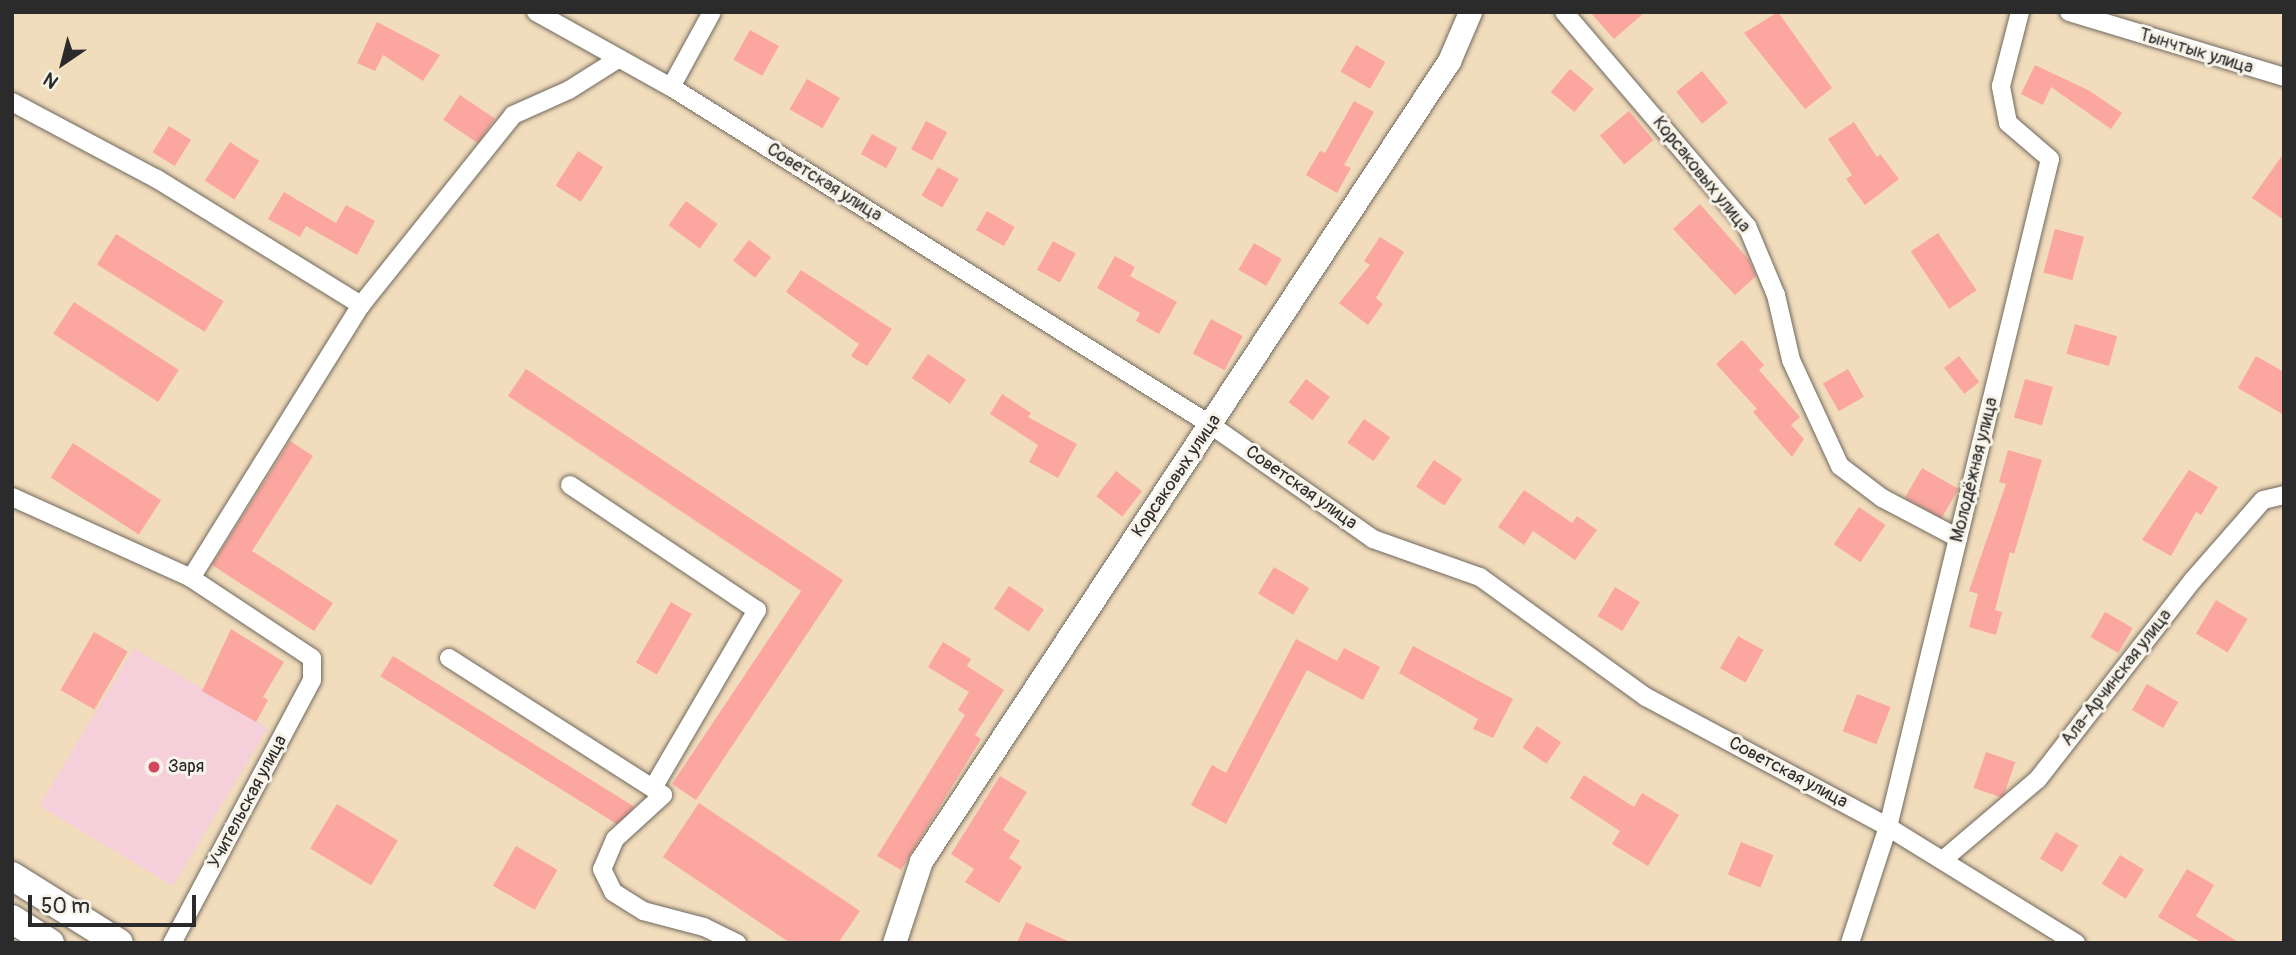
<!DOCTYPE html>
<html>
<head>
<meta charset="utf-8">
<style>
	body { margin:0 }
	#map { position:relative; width:2296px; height:955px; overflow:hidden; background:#f1dcbc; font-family:Pangolin,sans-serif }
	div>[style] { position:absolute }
	.built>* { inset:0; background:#f5cfda; transform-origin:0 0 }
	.building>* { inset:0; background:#fba7a0; transform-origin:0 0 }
	.roads { filter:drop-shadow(0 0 2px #70695e) drop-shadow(0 0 2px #70695e) }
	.minor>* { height:18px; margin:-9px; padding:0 9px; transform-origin:9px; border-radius:9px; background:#fff }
	.tertiary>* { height:23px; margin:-11.5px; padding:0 11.5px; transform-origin:11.5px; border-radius:11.5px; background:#fff }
	.primary>* { height:28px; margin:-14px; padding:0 14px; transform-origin:14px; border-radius:14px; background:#fff }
	.dots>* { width:19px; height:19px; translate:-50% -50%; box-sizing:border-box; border:4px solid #f7f3e8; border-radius:50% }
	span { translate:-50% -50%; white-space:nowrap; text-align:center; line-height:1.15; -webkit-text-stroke:6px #f7f3e8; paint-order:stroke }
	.street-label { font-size:18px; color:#2b2b2b }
	.poi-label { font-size:18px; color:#2b2b2b }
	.left { translate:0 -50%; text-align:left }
	.frame { position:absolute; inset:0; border:14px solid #2b2b2b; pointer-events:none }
	.north { position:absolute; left:28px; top:28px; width:70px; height:70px; -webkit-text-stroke:5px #f7f3e8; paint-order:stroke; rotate:215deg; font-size:19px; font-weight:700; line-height:28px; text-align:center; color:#2b2b2b }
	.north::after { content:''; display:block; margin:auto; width:24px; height:32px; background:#2b2b2b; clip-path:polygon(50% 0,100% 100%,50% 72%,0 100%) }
	.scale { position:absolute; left:28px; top:895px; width:168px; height:32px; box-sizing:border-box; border:4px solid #2b2b2b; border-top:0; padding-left:9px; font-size:21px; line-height:24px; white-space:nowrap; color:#2b2b2b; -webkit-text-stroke:5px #f7f3e8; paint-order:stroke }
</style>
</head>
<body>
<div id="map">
	<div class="built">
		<i style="left:134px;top:648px;width:156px;height:184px;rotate:31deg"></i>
	</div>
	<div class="building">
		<i style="clip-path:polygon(1590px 12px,1645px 12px,1614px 39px)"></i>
		<i style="clip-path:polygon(1778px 12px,1832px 88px,1805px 109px,1744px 33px)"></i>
		<i style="clip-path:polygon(377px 22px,440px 55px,423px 81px,383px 55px,375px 71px,357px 63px)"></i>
		<i style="left:750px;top:30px;width:33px;height:34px;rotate:29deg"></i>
		<i style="left:1356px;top:45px;width:34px;height:31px;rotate:30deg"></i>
		<i style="clip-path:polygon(2035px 65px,2090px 91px,2122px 113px,2111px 129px,2051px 87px,2043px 105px,2021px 94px)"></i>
		<i style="left:1570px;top:69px;width:31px;height:30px;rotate:40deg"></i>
		<i style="left:1702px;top:71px;width:41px;height:33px;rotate:51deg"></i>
		<i style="left:807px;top:79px;width:38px;height:35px;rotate:30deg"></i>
		<i style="left:460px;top:95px;width:42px;height:30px;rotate:34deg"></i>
		<i style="clip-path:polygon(1354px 101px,1374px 112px,1344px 165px,1351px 168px,1337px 193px,1306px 175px,1320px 151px,1325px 153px)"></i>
		<i style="left:1629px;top:111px;width:38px;height:38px;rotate:50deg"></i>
		<i style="left:926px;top:121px;width:24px;height:32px;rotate:28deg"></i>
		<i style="clip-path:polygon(1854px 122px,1877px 157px,1880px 154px,1899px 179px,1865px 205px,1846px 179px,1852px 175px,1828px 139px)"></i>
		<i style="left:169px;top:126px;width:26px;height:31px;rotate:32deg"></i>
		<i style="left:872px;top:134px;width:29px;height:23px;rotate:29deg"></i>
		<i style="left:230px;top:142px;width:35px;height:46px;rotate:33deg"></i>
		<i style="left:578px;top:151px;width:30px;height:41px;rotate:33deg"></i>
		<i style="clip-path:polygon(2284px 153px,2284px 220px,2252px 198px)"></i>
		<i style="left:938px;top:167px;width:24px;height:33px;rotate:30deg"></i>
		<i style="clip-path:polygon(284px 192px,336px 223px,346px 205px,375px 221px,357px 255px,306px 226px,300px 237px,268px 219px)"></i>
		<i style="left:686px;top:201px;width:39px;height:30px;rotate:36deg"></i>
		<i style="clip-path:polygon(1700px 204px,1749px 260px,1756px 276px,1735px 295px,1673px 229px)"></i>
		<i style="left:987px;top:211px;width:32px;height:22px;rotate:30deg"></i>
		<i style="left:2055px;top:229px;width:30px;height:45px;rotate:15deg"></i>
		<i style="left:1938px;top:233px;width:69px;height:33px;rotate:56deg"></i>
		<i style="left:116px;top:234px;width:127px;height:36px;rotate:32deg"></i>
		<i style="clip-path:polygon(1380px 237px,1404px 252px,1376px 298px,1383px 304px,1368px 325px,1339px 303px,1370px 265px,1364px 261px)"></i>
		<i style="left:749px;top:240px;width:28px;height:26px;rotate:38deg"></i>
		<i style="left:1053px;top:241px;width:26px;height:33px;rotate:29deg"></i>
		<i style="left:1254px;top:243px;width:32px;height:31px;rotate:30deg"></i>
		<i style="clip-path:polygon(1115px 256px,1135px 267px,1130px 276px,1177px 302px,1159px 334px,1136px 321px,1140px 313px,1097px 288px)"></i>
		<i style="clip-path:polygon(801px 270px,892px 329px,867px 366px,851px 356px,859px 344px,786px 292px)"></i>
		<i style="left:74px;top:302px;width:125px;height:38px;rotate:33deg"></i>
		<i style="left:1211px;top:319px;width:36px;height:39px;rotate:28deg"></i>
		<i style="left:2075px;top:324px;width:44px;height:31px;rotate:16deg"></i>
		<i style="clip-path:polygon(1742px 340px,1764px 365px,1759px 370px,1800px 417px,1791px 425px,1804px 439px,1792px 457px,1753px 412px,1757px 409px,1716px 364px)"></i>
		<i style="left:928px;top:354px;width:46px;height:29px;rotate:34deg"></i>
		<i style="left:1959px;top:356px;width:33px;height:19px;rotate:52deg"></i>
		<i style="clip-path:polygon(2256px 356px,2284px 372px,2284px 415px,2238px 388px)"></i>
		<i style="clip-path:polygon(526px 369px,843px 580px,696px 800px,672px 784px,801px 591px,508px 396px)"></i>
		<i style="left:1848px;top:369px;width:32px;height:29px;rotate:60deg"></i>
		<i style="left:1306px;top:379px;width:30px;height:29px;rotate:37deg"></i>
		<i style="left:2025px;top:379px;width:29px;height:40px;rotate:16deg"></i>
		<i style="clip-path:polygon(1002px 394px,1031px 413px,1028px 417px,1077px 444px,1058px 478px,1029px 462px,1038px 445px,990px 414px)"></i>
		<i style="left:1364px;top:419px;width:32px;height:29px;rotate:35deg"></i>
		<i style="clip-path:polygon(290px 441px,313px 456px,252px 551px,333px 603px,314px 631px,212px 565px)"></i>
		<i style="left:73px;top:443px;width:105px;height:41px;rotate:33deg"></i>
		<i style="clip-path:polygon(2008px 450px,2042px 460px,2014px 554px,2010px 552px,1995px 610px,2002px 612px,1996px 635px,1969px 627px,1978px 594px,1969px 591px,2006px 484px,1999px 482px)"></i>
		<i style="left:1434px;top:460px;width:34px;height:32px;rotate:34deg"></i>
		<i style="left:1922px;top:468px;width:42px;height:34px;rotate:30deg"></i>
		<i style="clip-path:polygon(2189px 470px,2218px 487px,2201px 515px,2196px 512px,2171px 556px,2142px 540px)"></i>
		<i style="left:1116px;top:471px;width:33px;height:32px;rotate:38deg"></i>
		<i style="clip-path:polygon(1524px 490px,1572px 523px,1577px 516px,1597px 530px,1575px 560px,1533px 531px,1524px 545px,1498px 527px)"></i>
		<i style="left:1859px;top:507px;width:32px;height:45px;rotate:34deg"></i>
		<i style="left:1274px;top:567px;width:41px;height:31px;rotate:31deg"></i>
		<i style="left:1009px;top:586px;width:42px;height:27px;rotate:34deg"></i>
		<i style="left:1615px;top:587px;width:29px;height:34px;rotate:31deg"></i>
		<i style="left:2216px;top:600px;width:37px;height:39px;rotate:31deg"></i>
		<i style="left:671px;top:602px;width:24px;height:70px;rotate:30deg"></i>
		<i style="left:2105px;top:612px;width:32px;height:29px;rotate:30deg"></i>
		<i style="clip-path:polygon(231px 629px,284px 662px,263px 697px,268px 700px,256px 722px,202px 691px)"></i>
		<i style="left:94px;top:632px;width:39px;height:67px;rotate:30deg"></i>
		<i style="left:1738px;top:636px;width:29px;height:37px;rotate:29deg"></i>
		<i style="clip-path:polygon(1296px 639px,1337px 661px,1344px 648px,1380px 667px,1363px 700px,1307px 670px,1226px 824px,1191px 805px,1212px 765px,1226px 773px)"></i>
		<i style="clip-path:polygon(943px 642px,971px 659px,967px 666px,1004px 690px,975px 735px,981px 739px,901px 870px,877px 856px,965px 715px,958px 710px,969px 692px,928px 667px)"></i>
		<i style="clip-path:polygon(1413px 646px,1513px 699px,1493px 738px,1473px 729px,1478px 719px,1399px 673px)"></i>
		<i style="left:393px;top:656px;width:284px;height:24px;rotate:32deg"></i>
		<i style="left:2147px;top:684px;width:36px;height:30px;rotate:30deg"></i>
		<i style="left:1857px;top:694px;width:36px;height:40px;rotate:21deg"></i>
		<i style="left:1537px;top:726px;width:29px;height:26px;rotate:34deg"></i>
		<i style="left:1986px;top:752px;width:31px;height:38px;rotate:19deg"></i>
		<i style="clip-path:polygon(1584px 775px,1634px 807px,1642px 793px,1679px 815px,1648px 866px,1612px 844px,1620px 831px,1570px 798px)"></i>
		<i style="clip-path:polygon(1000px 776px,1027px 792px,1003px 830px,1020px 841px,1009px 858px,1022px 867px,999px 903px,965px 882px,974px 869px,951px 854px)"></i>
		<i style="clip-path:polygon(699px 803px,860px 911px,838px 943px,790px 943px,663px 857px)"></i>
		<i style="left:337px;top:804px;width:71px;height:52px;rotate:31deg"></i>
		<i style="left:2056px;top:832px;width:26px;height:31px;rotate:31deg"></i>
		<i style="left:1741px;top:842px;width:35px;height:35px;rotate:22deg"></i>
		<i style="left:516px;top:846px;width:48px;height:46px;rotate:30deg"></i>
		<i style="left:2120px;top:855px;width:28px;height:34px;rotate:32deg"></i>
		<i style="clip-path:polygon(2187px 869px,2214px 885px,2196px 916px,2240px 943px,2202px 943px,2158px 917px)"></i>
		<i style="clip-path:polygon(1026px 922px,1072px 943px,1017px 943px)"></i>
	</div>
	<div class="roads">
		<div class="minor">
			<i style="left:536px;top:12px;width:154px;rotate:29.1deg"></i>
			<i style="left:671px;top:87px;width:637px;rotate:32.04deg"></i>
			<i style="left:1211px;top:425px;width:198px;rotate:35.1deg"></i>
			<i style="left:1373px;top:539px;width:114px;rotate:19.6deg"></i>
			<i style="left:1480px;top:577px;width:205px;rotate:35.9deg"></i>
			<i style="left:1646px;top:697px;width:275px;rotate:28.2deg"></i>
			<i style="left:1888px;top:827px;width:221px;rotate:31.7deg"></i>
			<i style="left:1564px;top:12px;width:282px;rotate:49.5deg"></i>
			<i style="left:1747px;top:226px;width:75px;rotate:67.2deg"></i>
			<i style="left:1776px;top:295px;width:67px;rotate:77deg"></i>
			<i style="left:1791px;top:360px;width:117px;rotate:65.2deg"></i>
			<i style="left:1840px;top:466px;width:53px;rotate:37.3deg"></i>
			<i style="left:1882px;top:498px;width:86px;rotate:27.8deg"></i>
			<i style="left:2069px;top:12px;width:225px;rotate:16.8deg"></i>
			<i style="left:671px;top:87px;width:85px;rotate:-61.3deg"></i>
			<i style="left:12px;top:102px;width:164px;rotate:28deg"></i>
			<i style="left:157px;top:179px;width:240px;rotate:31.7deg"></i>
			<i style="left:570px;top:485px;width:225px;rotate:33.8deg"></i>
			<i style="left:757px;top:610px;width:206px;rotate:120.3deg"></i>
			<i style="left:12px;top:497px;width:196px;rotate:24.3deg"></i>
			<i style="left:191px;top:578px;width:145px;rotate:33.5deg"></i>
			<i style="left:312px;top:658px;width:22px;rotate:90deg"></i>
			<i style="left:312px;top:680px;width:298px;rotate:118deg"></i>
			<i style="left:191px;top:578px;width:322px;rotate:-58.1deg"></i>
			<i style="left:361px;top:305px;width:243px;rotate:-51.3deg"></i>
			<i style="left:513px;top:115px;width:61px;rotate:-24.1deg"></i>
			<i style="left:569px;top:90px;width:58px;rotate:-32.3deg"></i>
			<i style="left:449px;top:658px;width:254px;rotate:32.6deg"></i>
			<i style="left:663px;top:795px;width:65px;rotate:137.5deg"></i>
			<i style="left:615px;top:839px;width:33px;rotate:113deg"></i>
			<i style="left:602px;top:869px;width:25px;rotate:64deg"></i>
			<i style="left:613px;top:892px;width:36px;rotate:32deg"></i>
			<i style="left:643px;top:911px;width:63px;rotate:14.7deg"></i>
			<i style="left:704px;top:927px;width:37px;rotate:26deg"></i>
			<i style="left:1944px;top:859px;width:123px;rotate:-40.4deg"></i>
			<i style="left:2038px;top:779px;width:252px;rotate:-52.1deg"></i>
			<i style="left:2193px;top:580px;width:106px;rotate:-48.8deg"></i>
			<i style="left:2263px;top:500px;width:22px;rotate:-13deg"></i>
			<i style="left:1850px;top:943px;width:122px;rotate:-71.9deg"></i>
			<i style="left:1888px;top:827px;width:687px;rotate:-76.37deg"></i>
			<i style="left:2050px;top:159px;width:55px;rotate:-139.4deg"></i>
			<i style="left:2008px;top:123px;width:38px;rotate:-101deg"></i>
			<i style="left:2001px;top:86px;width:76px;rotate:-75.6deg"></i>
		</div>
		<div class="tertiary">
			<i style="left:894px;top:943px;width:86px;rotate:-71.8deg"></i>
			<i style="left:921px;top:861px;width:959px;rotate:-56.58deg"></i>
			<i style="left:1449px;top:61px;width:53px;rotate:-66.8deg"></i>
		</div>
		<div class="primary">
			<i style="left:12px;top:876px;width:126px;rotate:32.1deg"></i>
			<i style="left:12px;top:919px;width:45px;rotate:32.3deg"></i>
		</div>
	</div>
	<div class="dots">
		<i style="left:154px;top:767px;background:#d1495b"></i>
	</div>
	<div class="street-label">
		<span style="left:2196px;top:52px;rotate:17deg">Тынчтык улица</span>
		<span style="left:1701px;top:175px;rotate:51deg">Корсаковых улица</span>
		<span style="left:824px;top:183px;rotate:32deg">Советская улица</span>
		<span style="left:1975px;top:470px;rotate:-76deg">Молодёжная улица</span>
		<span style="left:1177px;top:476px;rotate:-56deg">Корсаковых улица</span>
		<span style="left:1301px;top:488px;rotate:35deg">Советская улица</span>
		<span style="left:2117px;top:678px;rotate:-52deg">Ала-Арчинская улица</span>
		<span style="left:1788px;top:773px;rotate:28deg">Советская улица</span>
		<span style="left:248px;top:802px;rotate:-62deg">Учительская улица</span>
	</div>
	<div class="poi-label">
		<span class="left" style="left:168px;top:767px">Заря</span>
	</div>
	<div class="frame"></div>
	<div class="north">N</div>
	<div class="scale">50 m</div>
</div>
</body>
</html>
